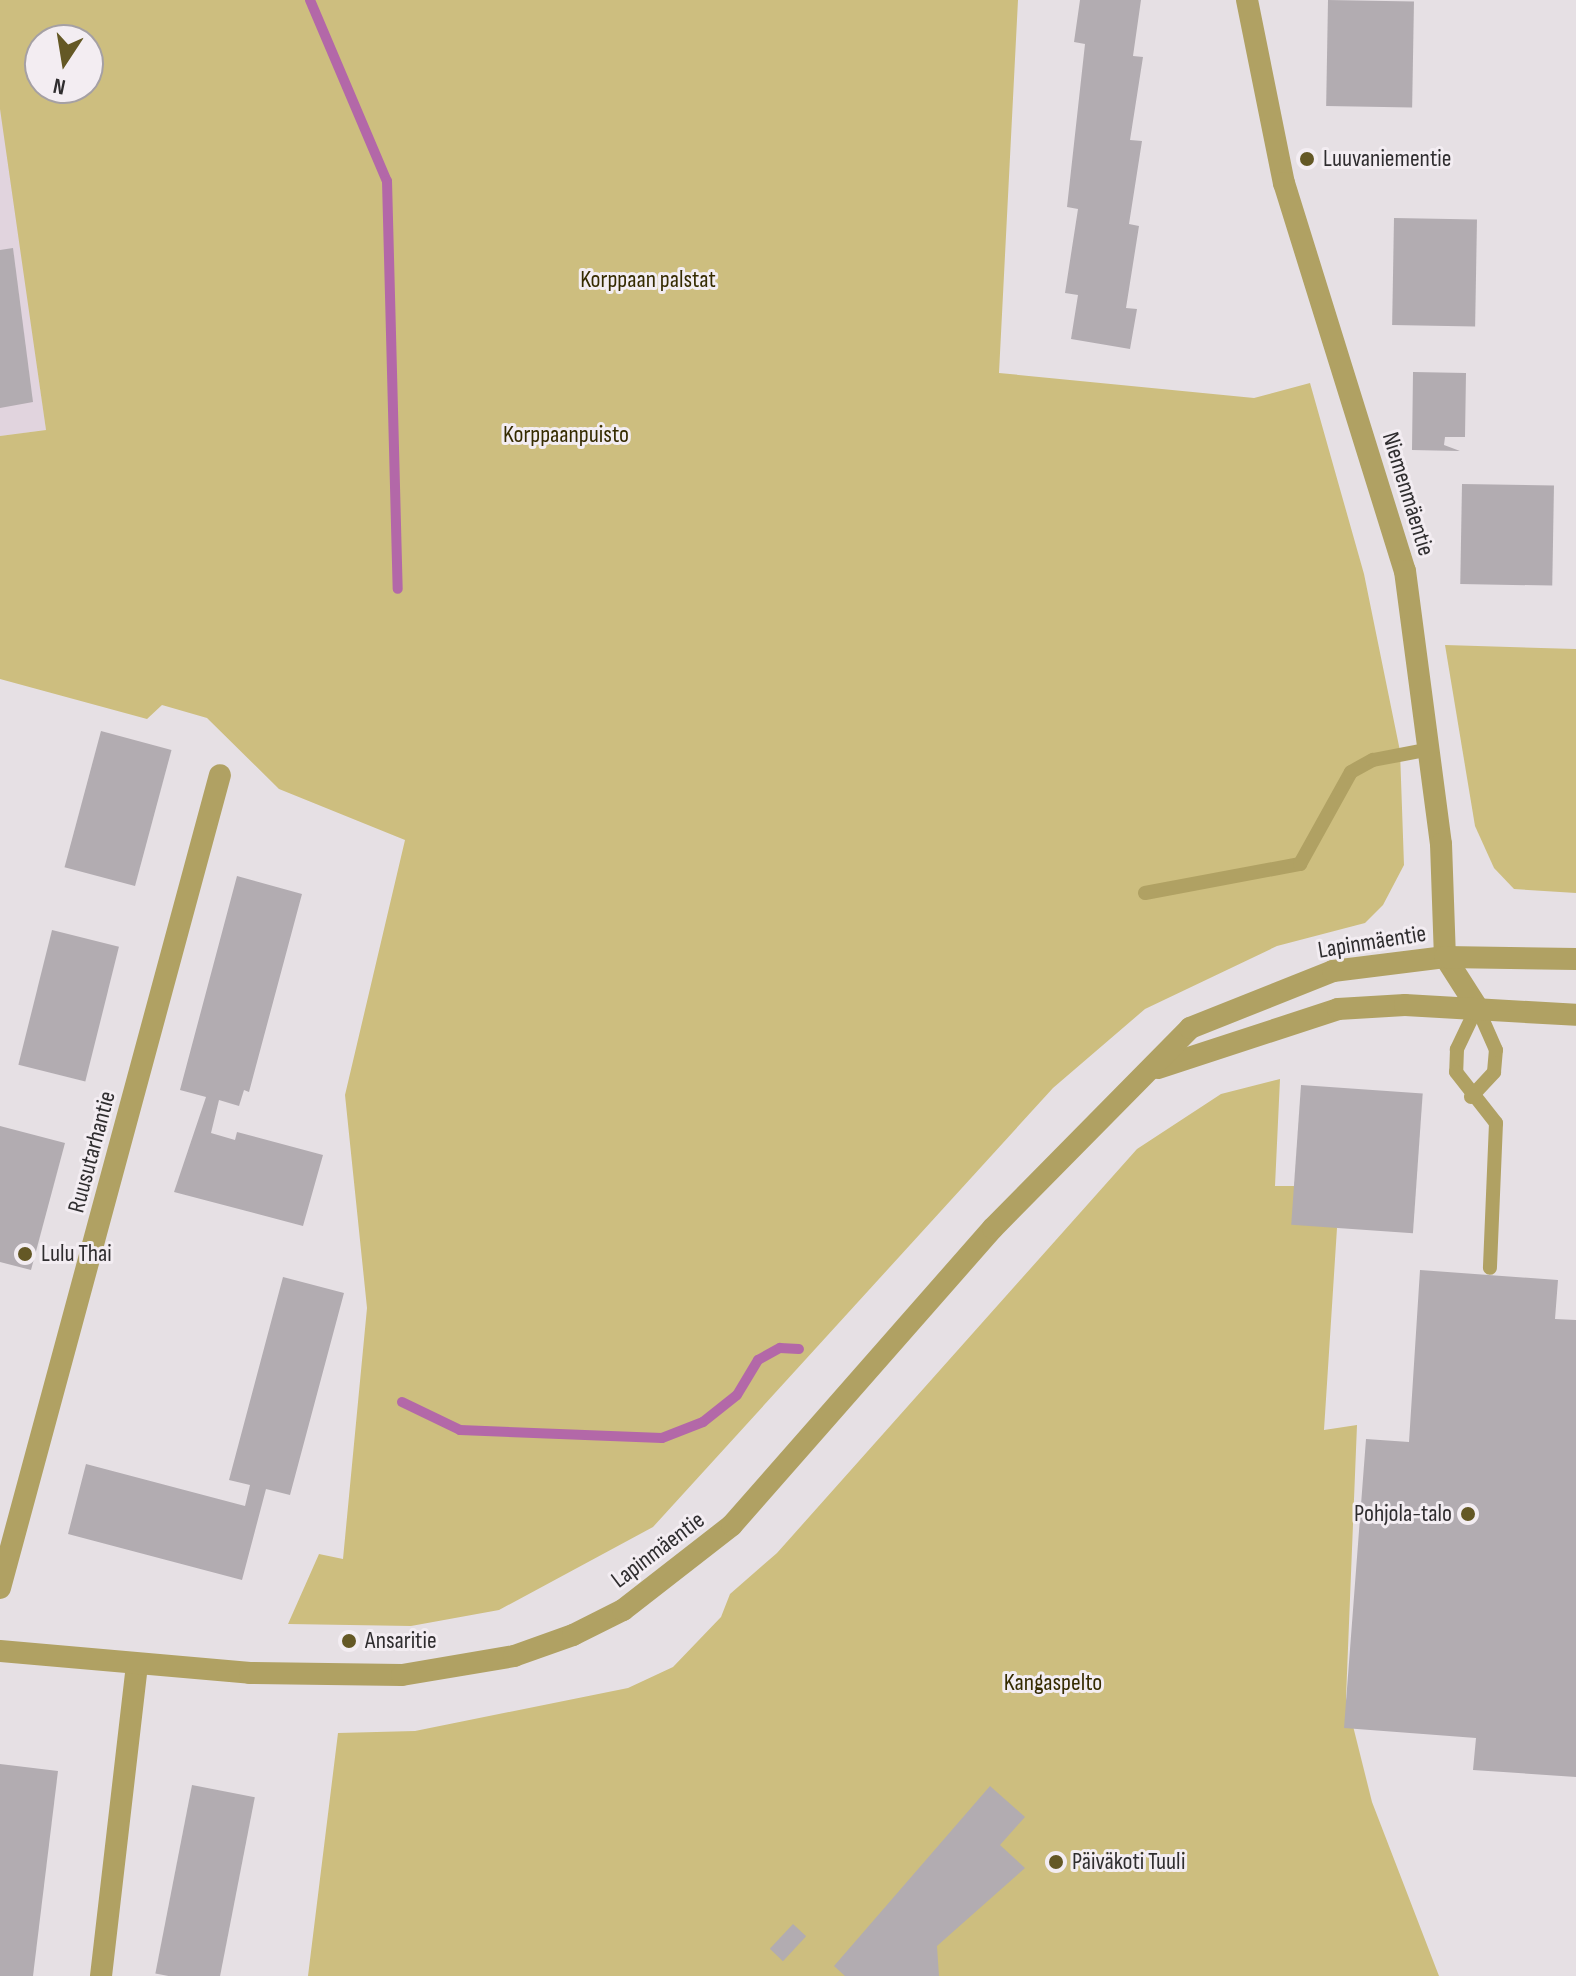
<!DOCTYPE html>
<html>
<head>
<meta charset="utf-8">
<style>
	body { margin:0 }
	#map { position:relative; width:1576px; height:1976px; overflow:hidden; background:#e6e0e4; font-family:"Sofia Sans Condensed",sans-serif }
	div>[style] { position:absolute }
	.built>* { inset:0; background:#e1d4de }
	.green>* { inset:0; background:#cdbe7f }
	.stream>* { height:10px; margin:-5px; padding:0 5px; transform-origin:5px; border-radius:5px; background:#b368a8 }
	.building>* { inset:0; background:#b2acb1; transform-origin:0 0 }
	.service>* { height:14px; margin:-7px; padding:0 7px; transform-origin:7px; border-radius:7px; background:#b0a163 }
	.minor>* { height:22px; margin:-11px; padding:0 11px; transform-origin:11px; border-radius:11px; background:#b0a163 }
	.tertiary>* { height:22px; margin:-11px; padding:0 11px; transform-origin:11px; border-radius:11px; background:#b0a163 }
	.dots>* { width:22px; height:22px; translate:-50% -50%; box-sizing:border-box; border:4px solid #f3edf2; border-radius:50% }
	span { translate:-50% -50%; white-space:nowrap; text-align:center; line-height:1.15; -webkit-text-stroke:6px #f3edf2; paint-order:stroke }
	.poi-label { font-size:24px; color:#2f2d2f }
	.left { translate:0 -50%; text-align:left }
	.right { translate:-100% -50%; text-align:right }
	.park-label { font-size:24px; color:#352b00 }
	.street-label { font-size:24px; color:#2f2d2f }
	.north { position:absolute; left:24px; top:24px; width:80px; height:80px; box-sizing:border-box; background:#f3edf2; border:2px solid #a5a0a4; border-radius:50%; rotate:192deg; font-size:22px; font-weight:700; line-height:32px; text-align:center; color:#2f2d2f }
	.north::after { content:''; display:block; margin:auto; width:28px; height:36px; background:#645825; clip-path:polygon(50% 0,100% 100%,50% 72%,0 100%) }
</style>
</head>
<body>
<div id="map">
	<div class="built">
		<i style="clip-path:polygon(0 87px,46px 430px,0 436px)"></i>
	</div>
	<div class="green">
		<i style="clip-path:polygon(evenodd,0 0,1018px 0,999px 373px,1254px 398px,1310px 383px,1364px 574px,1400px 751px,1404px 865px,1383px 905px,1365px 923px,1277px 946px,1145px 1009px,1053px 1088px,653px 1527px,499px 1610px,411px 1626px,288px 1624px,319px 1554px,343px 1559px,367px 1308px,345px 1095px,405px 840px,279px 789px,207px 718px,162px 705px,147px 719px,0 679px,0 436px,46px 430px,0 109px,0 0,40px 40px,88px 40px,88px 88px,40px 88px,40px 40px)"></i>
		<i style="clip-path:polygon(1445px 645px,1576px 649px,1576px 893px,1514px 889px,1494px 868px,1475px 826px)"></i>
		<i style="clip-path:polygon(1280px 1079px,1275px 1186px,1294px 1186px,1337px 1228px,1324px 1430px,1357px 1425px,1346px 1698px,1372px 1802px,1439px 1976px,308px 1976px,338px 1733px,415px 1731px,628px 1688px,673px 1667px,721px 1617px,730px 1594px,777px 1553px,1137px 1149px,1221px 1094px)"></i>
	</div>
	<div class="stream">
		<i style="left:310px;top:0;width:197px;rotate:67deg"></i>
		<i style="left:387px;top:181px;width:408px;rotate:88.5deg"></i>
		<i style="left:402px;top:1402px;width:64px;rotate:25.8deg"></i>
		<i style="left:460px;top:1430px;width:202px;rotate:2.3deg"></i>
		<i style="left:662px;top:1438px;width:44px;rotate:-21.3deg"></i>
		<i style="left:703px;top:1422px;width:43px;rotate:-38.5deg"></i>
		<i style="left:737px;top:1395px;width:41px;rotate:-59deg"></i>
		<i style="left:758px;top:1360px;width:25px;rotate:-29deg"></i>
		<i style="left:780px;top:1348px;width:19px;rotate:3deg"></i>
	</div>
	<div class="building">
		<i style="clip-path:polygon(1080px 0,1141px 0,1133px 56px,1143px 57px,1130px 140px,1142px 141px,1129px 224px,1139px 226px,1126px 308px,1137px 309px,1130px 349px,1071px 339px,1078px 295px,1065px 293px,1078px 209px,1067px 207px,1085px 44px,1074px 42px)"></i>
		<i style="left:1328px;top:0;width:86px;height:106px;rotate:1deg"></i>
		<i style="left:1394px;top:218px;width:83px;height:107px;rotate:1deg"></i>
		<i style="clip-path:polygon(13px 248px,33px 402px,0 408px,0 250px)"></i>
		<i style="clip-path:polygon(1413px 372px,1466px 373px,1465px 437px,1445px 437px,1444px 445px,1460px 451px,1412px 450px)"></i>
		<i style="left:1462px;top:484px;width:92px;height:100px;rotate:1deg"></i>
		<i style="left:101px;top:731px;width:73px;height:141px;rotate:15deg"></i>
		<i style="clip-path:polygon(237px 876px,302px 894px,249px 1092px,244px 1090px,239px 1106px,219px 1100px,211px 1133px,235px 1140px,237px 1132px,323px 1155px,303px 1226px,174px 1192px,206px 1097px,180px 1090px)"></i>
		<i style="left:52px;top:930px;width:69px;height:139px;rotate:14deg"></i>
		<i style="left:1301px;top:1085px;width:122px;height:140px;rotate:4deg"></i>
		<i style="clip-path:polygon(0 1126px,65px 1143px,31px 1270px,0 1262px)"></i>
		<i style="clip-path:polygon(1420px 1270px,1558px 1280px,1555px 1319px,1576px 1320px,1576px 1777px,1473px 1770px,1476px 1738px,1344px 1728px,1366px 1439px,1409px 1442px)"></i>
		<i style="clip-path:polygon(283px 1277px,344px 1293px,290px 1495px,266px 1489px,242px 1580px,68px 1534px,86px 1464px,245px 1506px,250px 1485px,229px 1480px)"></i>
		<i style="clip-path:polygon(0 1764px,58px 1771px,33px 1976px,0 1976px)"></i>
		<i style="left:192px;top:1785px;width:64px;height:192px;rotate:11deg"></i>
		<i style="clip-path:polygon(990px 1786px,1025px 1817px,1000px 1845px,1025px 1868px,937px 1946px,939px 1976px,845px 1976px,834px 1966px)"></i>
		<i style="left:793px;top:1924px;width:18px;height:34px;rotate:43deg"></i>
	</div>
	<div class="service">
		<i style="left:1145px;top:893px;width:158px;rotate:-10.6deg"></i>
		<i style="left:1300px;top:864px;width:105px;rotate:-61deg"></i>
		<i style="left:1351px;top:772px;width:25px;rotate:-29deg"></i>
		<i style="left:1373px;top:760px;width:58px;rotate:-10.9deg"></i>
		<i style="left:1477px;top:1007px;width:47px;rotate:115.5deg"></i>
		<i style="left:1457px;top:1049px;width:23px;rotate:92deg"></i>
		<i style="left:1456px;top:1072px;width:65px;rotate:51.9deg"></i>
		<i style="left:1496px;top:1123px;width:145px;rotate:92.4deg"></i>
		<i style="left:1471px;top:1097px;width:34px;rotate:-47deg"></i>
		<i style="left:1494px;top:1072px;width:22px;rotate:-85deg"></i>
		<i style="left:1496px;top:1050px;width:47px;rotate:-113.8deg"></i>
	</div>
	<div class="minor">
		<i style="left:1247px;top:0;width:187px;rotate:78.6deg"></i>
		<i style="left:1284px;top:183px;width:406px;rotate:72.7deg"></i>
		<i style="left:1405px;top:571px;width:275px;rotate:82.5deg"></i>
		<i style="left:1441px;top:844px;width:113px;rotate:88deg"></i>
		<i style="left:1445px;top:957px;width:59px;rotate:57.4deg"></i>
		<i style="left:0;top:1588px;width:842px;rotate:-74.86deg"></i>
		<i style="left:101px;top:1976px;width:314px;rotate:-83.4deg"></i>
	</div>
	<div class="tertiary">
		<i style="left:1158px;top:1068px;width:189px;rotate:-18.1deg"></i>
		<i style="left:1338px;top:1009px;width:67px;rotate:-3.4deg"></i>
		<i style="left:1405px;top:1005px;width:171px;rotate:3.3deg"></i>
		<i style="left:0;top:1651px;width:251px;rotate:5deg"></i>
		<i style="left:250px;top:1673px;width:152px;rotate:0.8deg"></i>
		<i style="left:402px;top:1675px;width:114px;rotate:-9.6deg"></i>
		<i style="left:514px;top:1656px;width:63px;rotate:-19.6deg"></i>
		<i style="left:573px;top:1635px;width:56px;rotate:-26.6deg"></i>
		<i style="left:623px;top:1610px;width:138px;rotate:-37.9deg"></i>
		<i style="left:732px;top:1525px;width:395px;rotate:-48.7deg"></i>
		<i style="left:993px;top:1228px;width:281px;rotate:-45.4deg"></i>
		<i style="left:1190px;top:1028px;width:154px;rotate:-21.7deg"></i>
		<i style="left:1333px;top:971px;width:113px;rotate:-7.1deg"></i>
		<i style="left:1445px;top:957px;width:131px;rotate:0.9deg"></i>
	</div>
	<div class="dots">
		<i style="left:1307px;top:159px;background:#645825"></i>
		<i style="left:25px;top:1254px;background:#645825"></i>
		<i style="left:1468px;top:1514px;background:#645825"></i>
		<i style="left:349px;top:1641px;background:#645825"></i>
		<i style="left:1056px;top:1862px;background:#645825"></i>
	</div>
	<div class="poi-label">
		<span class="left" style="left:1323px;top:159px">Luuvaniementie</span>
		<span class="left" style="left:41px;top:1254px">Lulu Thai</span>
		<span class="right" style="left:1452px;top:1514px">Pohjola-talo</span>
		<span class="left" style="left:365px;top:1641px">Ansaritie</span>
		<span class="left" style="left:1072px;top:1862px">Päiväkoti Tuuli</span>
	</div>
	<div class="park-label">
		<span style="left:648px;top:280px">Korppaan palstat</span>
		<span style="left:566px;top:435px">Korppaanpuisto</span>
		<span style="left:1053px;top:1683px">Kangaspelto</span>
	</div>
	<div class="street-label">
		<span style="left:1408px;top:494px;rotate:73deg">Niemenmäentie</span>
		<span style="left:1372px;top:942px;rotate:-9deg">Lapinmäentie</span>
		<span style="left:92px;top:1152px;rotate:-75deg">Ruusutarhantie</span>
		<span style="left:658px;top:1550px;rotate:-37deg">Lapinmäentie</span>
	</div>
	<div class="north">N</div>
</div>
</body>
</html>
